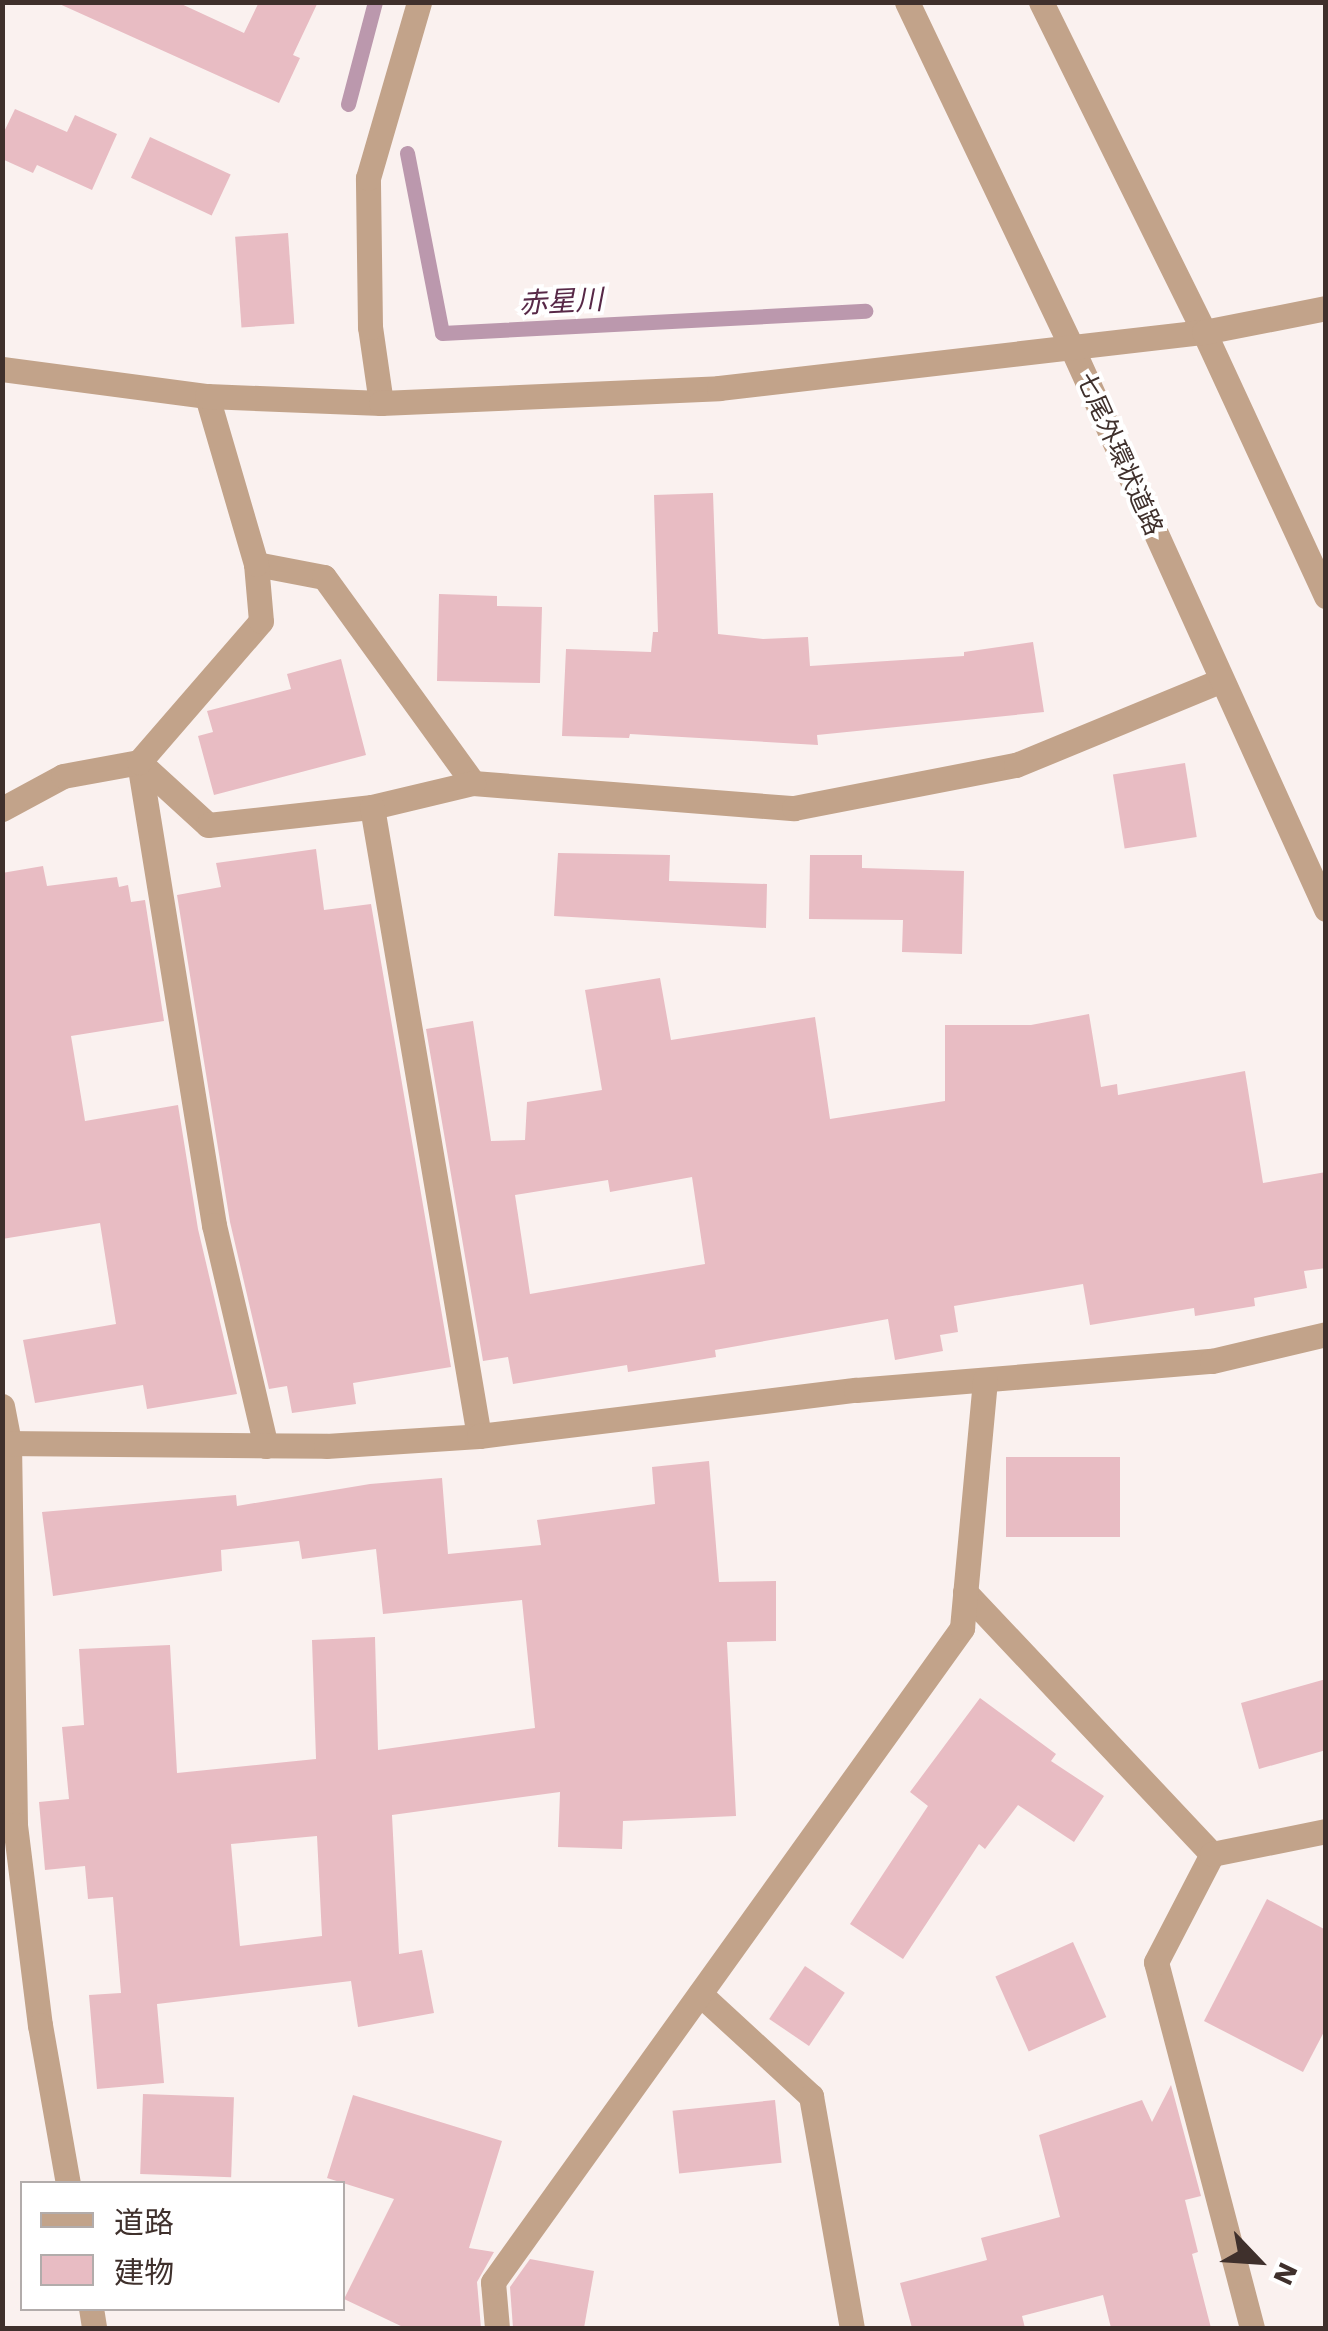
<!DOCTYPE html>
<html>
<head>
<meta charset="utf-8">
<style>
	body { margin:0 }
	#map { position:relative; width:1328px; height:2331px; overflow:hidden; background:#faf1ef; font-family:"Work Sans","Noto Sans JP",sans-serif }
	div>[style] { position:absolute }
	.stream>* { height:15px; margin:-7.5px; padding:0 7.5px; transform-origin:7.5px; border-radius:7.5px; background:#bb98ad }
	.building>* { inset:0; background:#e8bcc3; transform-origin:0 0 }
	.minor>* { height:25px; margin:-12.5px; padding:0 12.5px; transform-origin:12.5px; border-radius:12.5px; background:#c2a38a }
	.tertiary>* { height:25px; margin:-12.5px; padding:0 12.5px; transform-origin:12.5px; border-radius:12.5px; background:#c2a38a }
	span { translate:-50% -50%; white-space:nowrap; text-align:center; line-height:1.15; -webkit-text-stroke:8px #fff; paint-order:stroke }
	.street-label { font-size:25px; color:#3f302c }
	.water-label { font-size:28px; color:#572847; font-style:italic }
	.frame { position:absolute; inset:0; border:5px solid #3f302c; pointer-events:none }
	.legend { position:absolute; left:20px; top:2181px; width:325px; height:130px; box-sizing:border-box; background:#fff; border:2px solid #b2acab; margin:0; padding:12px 18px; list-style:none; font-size:30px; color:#3f302c }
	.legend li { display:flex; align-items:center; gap:20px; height:50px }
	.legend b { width:50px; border:2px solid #b2acab }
	.north { position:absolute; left:1208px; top:2211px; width:100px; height:100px; -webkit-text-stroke:8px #fff; paint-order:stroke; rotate:115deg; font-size:28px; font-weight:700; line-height:40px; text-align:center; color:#3f302c }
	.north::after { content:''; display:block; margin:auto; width:35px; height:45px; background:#3f302c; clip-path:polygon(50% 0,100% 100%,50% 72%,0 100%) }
</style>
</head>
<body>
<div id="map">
	<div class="stream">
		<i style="left:348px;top:104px;width:106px;rotate:-75.2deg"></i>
		<i style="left:407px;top:153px;width:183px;rotate:79deg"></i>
		<i style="left:442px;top:333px;width:424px;rotate:-3deg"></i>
	</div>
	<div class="building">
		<i style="clip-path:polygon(55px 2px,177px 2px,244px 33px,259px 2px,318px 2px,293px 55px,300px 58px,279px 103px)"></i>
		<i style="clip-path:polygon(15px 109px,67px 132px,75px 115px,117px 134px,92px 190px,37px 165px,33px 173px,2px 159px,2px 136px)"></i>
		<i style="left:150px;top:137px;width:89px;height:45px;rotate:25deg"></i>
		<i style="left:288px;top:233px;width:91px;height:53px;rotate:86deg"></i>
		<i style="clip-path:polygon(713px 493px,718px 634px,763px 639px,808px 637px,810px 666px,964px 656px,964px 652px,1033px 642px,1044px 712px,817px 735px,818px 745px,630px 734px,629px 738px,562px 736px,566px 649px,651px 652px,653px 632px,658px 632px,654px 495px)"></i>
		<i style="clip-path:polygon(439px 594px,497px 596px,497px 606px,542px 607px,540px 683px,437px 681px)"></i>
		<i style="clip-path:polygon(341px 659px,366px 755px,214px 795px,198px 736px,213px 732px,207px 711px,291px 689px,287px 674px)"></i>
		<i style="left:1185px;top:763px;width:75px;height:73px;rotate:81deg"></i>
		<i style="clip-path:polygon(316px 849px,324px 910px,371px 904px,451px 1367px,353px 1383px,356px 1404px,292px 1413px,287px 1386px,269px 1389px,230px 1222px,177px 895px,221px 887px,216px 863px)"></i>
		<i style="clip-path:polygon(558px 853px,670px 855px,669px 881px,767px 884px,766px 928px,554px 916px)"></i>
		<i style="clip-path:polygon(810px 855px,862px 855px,862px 868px,964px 871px,962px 954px,902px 952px,903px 920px,809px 919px)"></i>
		<i style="clip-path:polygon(43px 866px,47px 886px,117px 877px,119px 887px,128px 885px,131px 902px,145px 900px,164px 1021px,71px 1036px,85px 1121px,178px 1105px,198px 1229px,237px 1394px,147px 1409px,143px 1385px,35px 1403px,23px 1340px,116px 1324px,100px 1223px,2px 1239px,2px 873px)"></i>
		<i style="clip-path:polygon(evenodd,660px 978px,671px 1040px,815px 1017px,830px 1119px,945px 1101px,945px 1025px,1031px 1025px,1089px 1014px,1101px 1087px,1117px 1084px,1118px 1095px,1245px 1071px,1263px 1183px,1326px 1172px,1326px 1268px,1304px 1271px,1307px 1288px,1254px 1298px,1255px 1306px,1195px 1316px,1194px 1308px,1090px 1325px,1083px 1284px,954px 1306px,958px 1332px,940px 1335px,943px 1351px,895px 1360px,888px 1319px,715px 1350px,716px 1357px,628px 1372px,627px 1365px,513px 1384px,508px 1357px,483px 1361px,426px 1029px,473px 1021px,491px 1141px,525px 1140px,527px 1102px,602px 1090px,585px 990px,660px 978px,692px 1177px,705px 1264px,530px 1294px,515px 1195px,608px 1180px,610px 1192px,692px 1177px)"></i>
		<i style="left:1006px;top:1457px;width:114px;height:80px"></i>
		<i style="clip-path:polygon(evenodd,709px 1461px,719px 1582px,776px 1581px,776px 1641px,727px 1642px,736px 1816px,623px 1821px,622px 1849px,558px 1847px,560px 1792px,392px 1815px,399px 1954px,422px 1950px,434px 2013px,358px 2027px,351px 1981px,157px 2004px,164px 2083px,97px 2089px,89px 1995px,121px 1993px,113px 1897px,88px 1899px,85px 1866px,45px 1870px,39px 1802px,69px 1799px,62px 1727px,84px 1725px,79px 1649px,170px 1645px,177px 1773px,316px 1759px,312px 1640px,375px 1637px,378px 1750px,535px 1728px,522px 1600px,383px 1614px,376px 1549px,302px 1559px,299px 1541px,221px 1550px,222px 1571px,53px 1596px,42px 1512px,236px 1495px,237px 1506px,370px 1484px,442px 1478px,448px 1554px,541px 1545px,537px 1520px,655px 1504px,652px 1467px,709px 1461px,317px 1836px,322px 1936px,240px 1946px,231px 1844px,317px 1836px)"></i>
		<i style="clip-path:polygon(1326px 1679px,1326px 1750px,1259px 1769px,1241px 1703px)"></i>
		<i style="clip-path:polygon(980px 1698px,1056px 1754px,1051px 1761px,1104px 1796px,1074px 1842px,1018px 1805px,985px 1849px,979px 1844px,903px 1959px,850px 1924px,928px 1806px,910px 1792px)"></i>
		<i style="clip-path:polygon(1267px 1899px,1326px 1930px,1326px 2028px,1303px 2072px,1204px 2021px)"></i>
		<i style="left:1073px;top:1942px;width:82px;height:85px;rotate:66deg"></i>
		<i style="left:805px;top:1966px;width:48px;height:64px;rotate:34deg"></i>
		<i style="clip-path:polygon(1171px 2085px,1201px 2196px,1185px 2200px,1198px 2252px,1192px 2254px,1211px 2328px,1111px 2328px,1103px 2295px,1022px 2316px,1025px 2328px,912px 2328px,900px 2283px,987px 2260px,981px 2238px,1060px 2217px,1039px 2135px,1142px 2100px,1152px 2122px)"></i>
		<i style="left:143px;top:2094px;width:91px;height:80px;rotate:2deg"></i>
		<i style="clip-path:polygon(353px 2095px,502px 2141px,469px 2248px,494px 2252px,477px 2282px,481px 2328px,405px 2328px,344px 2299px,394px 2199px,327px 2178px)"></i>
		<i style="left:775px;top:2100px;width:63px;height:103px;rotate:84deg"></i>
		<i style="clip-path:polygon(530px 2259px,594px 2271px,584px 2328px,513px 2328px,510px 2287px)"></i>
	</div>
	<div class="minor">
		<i style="left:381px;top:403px;width:77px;rotate:-98.2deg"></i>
		<i style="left:370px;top:327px;width:149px;rotate:-90.8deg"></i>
		<i style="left:368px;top:178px;width:183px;rotate:-73.8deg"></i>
		<i style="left:256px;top:564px;width:69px;rotate:10.8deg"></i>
		<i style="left:324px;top:577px;width:254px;rotate:54.1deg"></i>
		<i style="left:473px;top:783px;width:322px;rotate:4.5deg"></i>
		<i style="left:794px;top:808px;width:226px;rotate:-11deg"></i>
		<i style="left:1016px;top:765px;width:221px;rotate:-22.4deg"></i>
		<i style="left:139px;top:762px;width:469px;rotate:80.8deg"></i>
		<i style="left:214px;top:1225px;width:227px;rotate:76.8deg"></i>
		<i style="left:139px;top:762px;width:93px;rotate:42.4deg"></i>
		<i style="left:208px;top:825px;width:165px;rotate:-6.3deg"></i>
		<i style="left:372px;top:807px;width:104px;rotate:-13.4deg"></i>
		<i style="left:372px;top:807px;width:638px;rotate:80.35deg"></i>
		<i style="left:2px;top:809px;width:69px;rotate:-28.4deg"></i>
		<i style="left:63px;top:776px;width:77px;rotate:-10.4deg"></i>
		<i style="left:139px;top:762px;width:186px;rotate:-49.1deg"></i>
		<i style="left:261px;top:621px;width:57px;rotate:-95deg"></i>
		<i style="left:256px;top:564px;width:175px;rotate:-106.3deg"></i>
		<i style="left:2px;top:1406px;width:38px;rotate:79deg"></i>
		<i style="left:9px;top:1443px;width:382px;rotate:89.1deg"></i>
		<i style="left:15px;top:1825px;width:202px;rotate:82.9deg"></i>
		<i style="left:40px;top:2025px;width:161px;rotate:80deg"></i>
		<i style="left:2px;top:1443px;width:324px;rotate:0.5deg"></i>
		<i style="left:326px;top:1446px;width:153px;rotate:-3.7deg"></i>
		<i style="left:479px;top:1436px;width:380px;rotate:-7deg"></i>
		<i style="left:856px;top:1390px;width:357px;rotate:-4.7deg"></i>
		<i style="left:1212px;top:1361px;width:117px;rotate:-13.3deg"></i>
		<i style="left:965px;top:1592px;width:360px;rotate:46.7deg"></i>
		<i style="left:700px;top:1994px;width:151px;rotate:42.6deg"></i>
		<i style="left:811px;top:2096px;width:236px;rotate:80deg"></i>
		<i style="left:91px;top:2308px;width:20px;rotate:81deg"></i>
		<i style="left:497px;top:2328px;width:46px;rotate:-95deg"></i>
		<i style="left:493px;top:2282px;width:805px;rotate:-54.35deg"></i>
		<i style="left:962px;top:1628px;width:249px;rotate:-84.7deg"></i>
		<i style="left:1252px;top:2328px;width:378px;rotate:-104.7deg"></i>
		<i style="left:1156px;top:1962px;width:122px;rotate:-62.6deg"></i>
		<i style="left:1212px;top:1854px;width:116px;rotate:-11.4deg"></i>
	</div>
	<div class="tertiary">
		<i style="left:907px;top:2px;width:383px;rotate:64.5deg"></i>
		<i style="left:1072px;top:348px;width:616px;rotate:65.64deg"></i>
		<i style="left:1041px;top:2px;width:368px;rotate:63.7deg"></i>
		<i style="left:1204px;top:332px;width:291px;rotate:65.2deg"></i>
		<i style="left:2px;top:369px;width:207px;rotate:7.5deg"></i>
		<i style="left:207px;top:396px;width:174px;rotate:2.3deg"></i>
		<i style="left:381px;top:403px;width:338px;rotate:-2.5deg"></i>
		<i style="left:719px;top:388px;width:488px;rotate:-6.6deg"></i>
		<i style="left:1204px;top:332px;width:124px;rotate:-11.1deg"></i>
	</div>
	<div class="street-label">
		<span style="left:1119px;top:454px;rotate:66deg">七尾外環状道路</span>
	</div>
	<div class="water-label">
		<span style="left:561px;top:302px;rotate:-3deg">赤星川</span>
	</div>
	<div class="frame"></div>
	<ul class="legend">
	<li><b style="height:12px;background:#c2a38a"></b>道路</li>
	<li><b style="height:28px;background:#e8bcc3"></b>建物</li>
	</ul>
	<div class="north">N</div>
</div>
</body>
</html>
